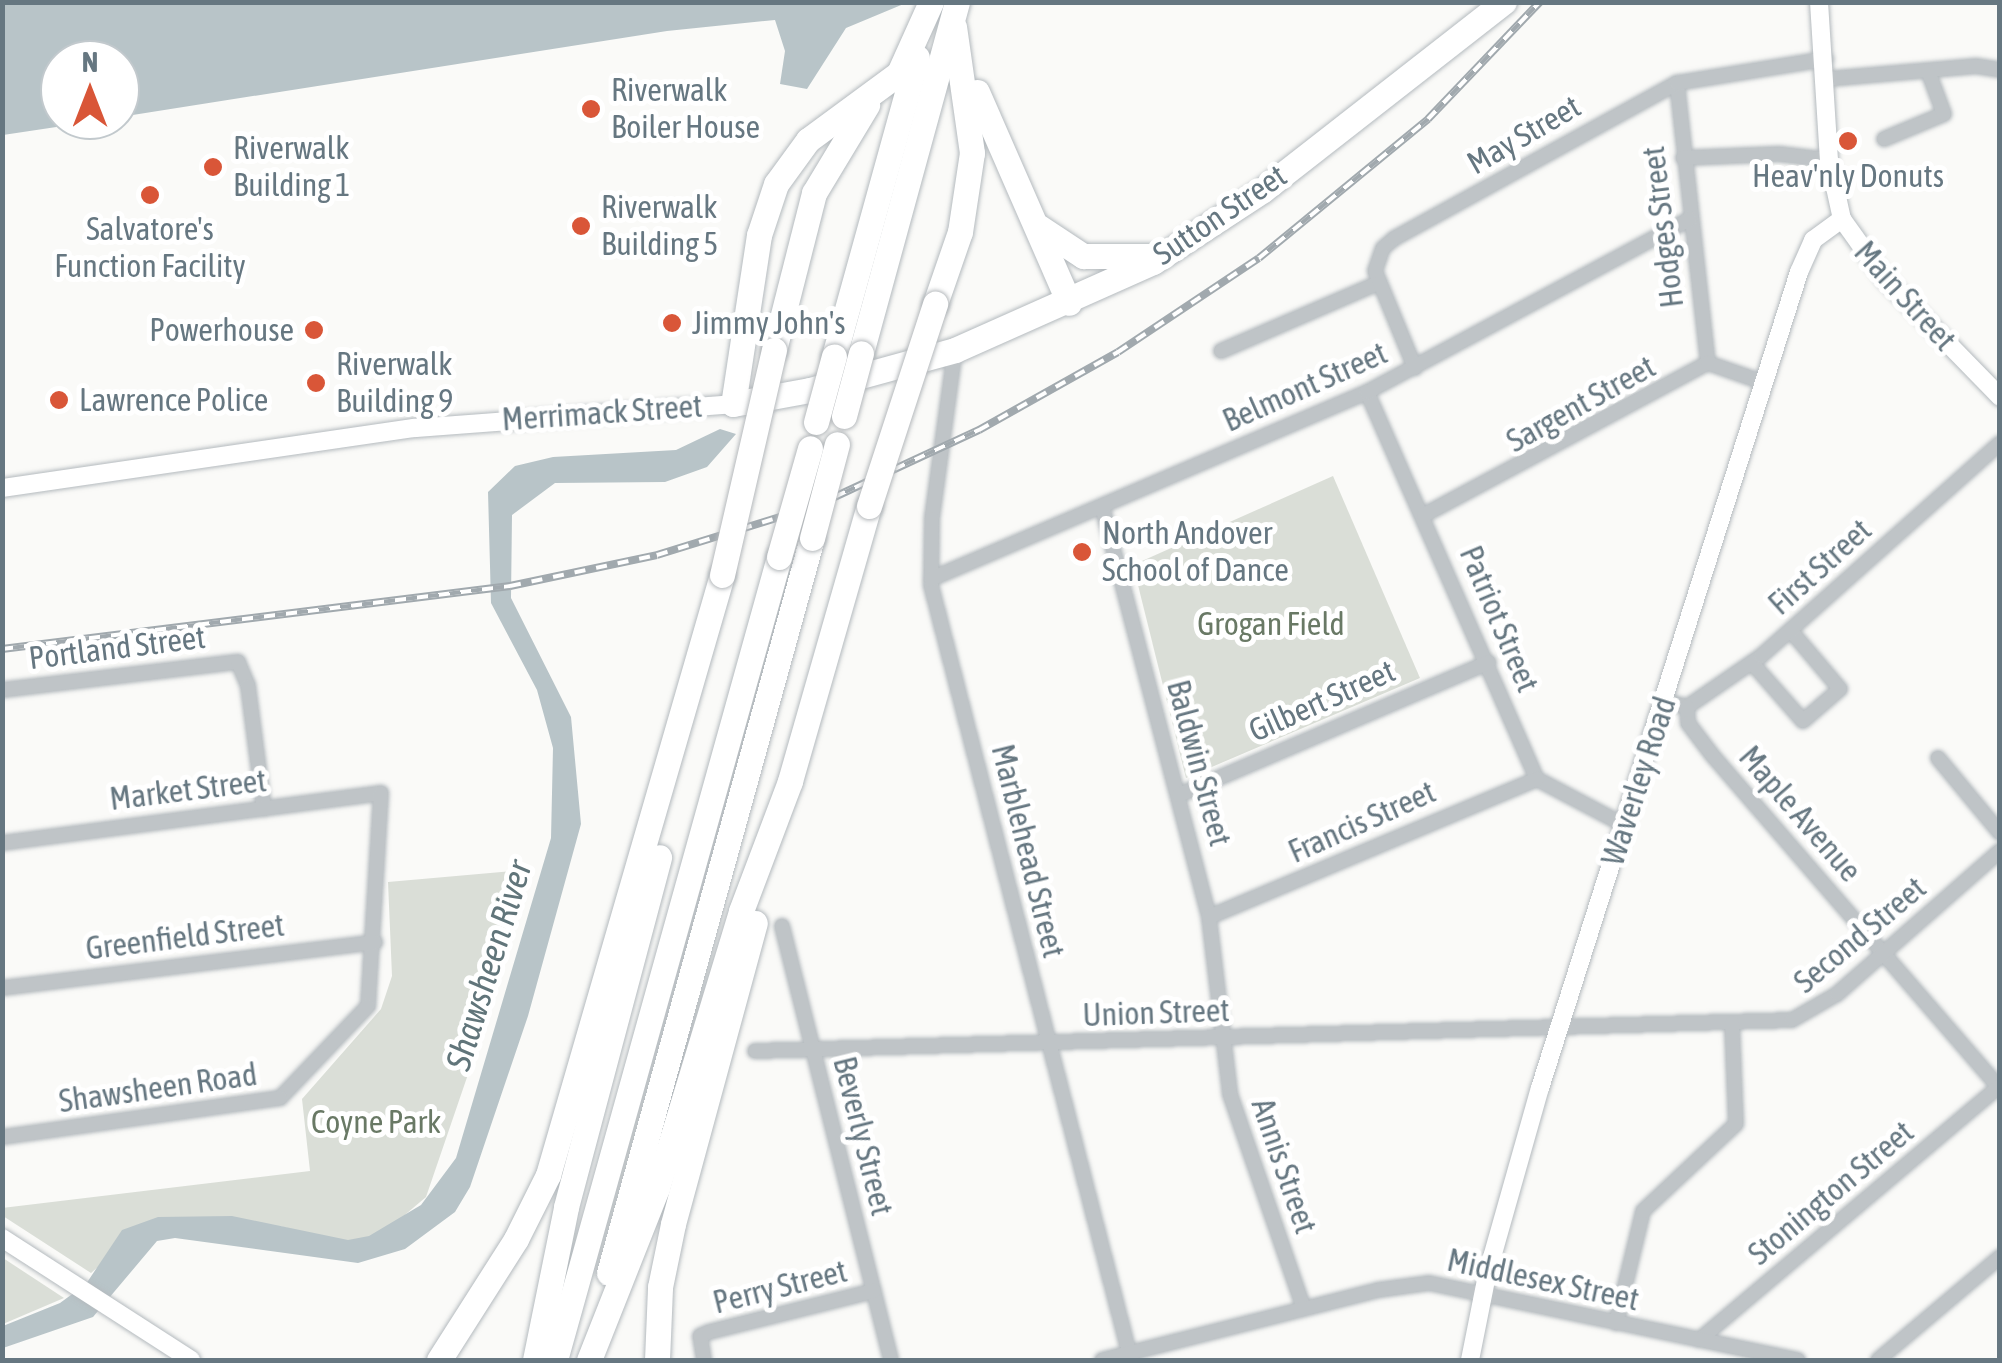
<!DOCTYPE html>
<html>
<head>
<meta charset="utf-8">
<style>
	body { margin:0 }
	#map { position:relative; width:2002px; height:1363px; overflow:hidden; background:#fafaf8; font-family:"Asap Condensed",sans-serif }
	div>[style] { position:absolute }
	.green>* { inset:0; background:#daded7 }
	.water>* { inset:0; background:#b8c4c8 }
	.roads { filter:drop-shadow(0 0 2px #b4babe) drop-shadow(0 0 2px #b4babe) }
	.street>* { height:14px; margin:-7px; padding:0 7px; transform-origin:7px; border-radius:7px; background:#bfc4c7 }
	.secondary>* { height:18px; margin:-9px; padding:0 9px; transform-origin:9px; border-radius:9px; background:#fff }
	.highway>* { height:25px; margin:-12.5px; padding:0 12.5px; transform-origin:12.5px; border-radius:12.5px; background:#fff }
	.rail>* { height:8px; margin-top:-4px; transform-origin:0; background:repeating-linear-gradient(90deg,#fff 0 11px,#a1a9ae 0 22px); box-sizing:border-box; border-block:2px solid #a1a9ae }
	.bridges { filter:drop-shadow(0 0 2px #b5b9bc) drop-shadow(0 0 2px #b5b9bc) }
	.highway-bridge>* { height:25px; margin:-12.5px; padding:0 12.5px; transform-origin:12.5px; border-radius:12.5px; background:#fff }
	.dots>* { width:28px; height:28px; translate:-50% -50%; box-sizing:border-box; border:5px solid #fff; border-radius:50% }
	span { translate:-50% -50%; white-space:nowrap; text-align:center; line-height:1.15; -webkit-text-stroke:10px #fff; paint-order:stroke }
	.poi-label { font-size:32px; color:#667781 }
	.left { translate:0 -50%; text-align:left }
	.right { translate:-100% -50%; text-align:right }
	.street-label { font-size:32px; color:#667781 }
	.park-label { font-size:32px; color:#697965 }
	.water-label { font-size:35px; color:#61757a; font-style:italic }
	.frame { position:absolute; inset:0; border:5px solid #667781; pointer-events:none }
	.north { position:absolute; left:40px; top:40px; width:100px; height:100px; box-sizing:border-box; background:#fff; border:2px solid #c2c9cd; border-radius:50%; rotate:0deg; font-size:28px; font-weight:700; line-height:40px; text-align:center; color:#667781 }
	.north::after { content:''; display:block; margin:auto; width:35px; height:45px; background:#d95638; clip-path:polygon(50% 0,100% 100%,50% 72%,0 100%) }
</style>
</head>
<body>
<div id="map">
	<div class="green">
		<i style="clip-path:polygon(1333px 476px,1420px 678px,1186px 778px,1133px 565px)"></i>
		<i style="clip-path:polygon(525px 870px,476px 1051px,426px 1197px,367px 1247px,279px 1226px,128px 1241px,91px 1273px,3px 1216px,2px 1208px,310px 1171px,302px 1099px,381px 1009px,392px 976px,388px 882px)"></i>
		<i style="clip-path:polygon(3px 1258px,64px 1298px,3px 1324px)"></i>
	</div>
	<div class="water">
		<i style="clip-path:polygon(3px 2px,906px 2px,906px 3px,846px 28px,807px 89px,780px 84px,785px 51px,775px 20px,667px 31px,120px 117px,120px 60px,60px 60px,60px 120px,103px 120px,3px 135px)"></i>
		<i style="clip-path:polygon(720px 429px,736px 434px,707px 467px,665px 482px,555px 483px,512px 515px,511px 598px,571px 717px,581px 824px,528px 1016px,470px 1187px,455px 1212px,405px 1249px,358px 1263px,175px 1238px,157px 1241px,93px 1317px,3px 1348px,3px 1326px,60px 1303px,86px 1284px,122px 1230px,158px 1217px,232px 1216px,348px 1240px,369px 1236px,421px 1205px,456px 1158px,551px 838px,553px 748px,537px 690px,491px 603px,488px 492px,515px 466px,553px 457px,676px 450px)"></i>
	</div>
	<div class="roads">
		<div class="street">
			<i style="left:1827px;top:79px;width:150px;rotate:-5deg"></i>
			<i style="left:1976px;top:66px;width:24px;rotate:9deg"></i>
			<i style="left:1677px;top:83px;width:282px;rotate:83.7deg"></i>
			<i style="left:1884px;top:139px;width:65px;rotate:-22.6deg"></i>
			<i style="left:1944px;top:114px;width:46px;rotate:-110.4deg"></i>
			<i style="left:1683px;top:158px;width:96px;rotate:-2.4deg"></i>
			<i style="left:1779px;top:154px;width:50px;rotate:6.8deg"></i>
			<i style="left:955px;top:350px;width:171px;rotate:97.8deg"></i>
			<i style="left:932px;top:519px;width:66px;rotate:90.9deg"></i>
			<i style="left:931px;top:585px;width:800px;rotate:75.53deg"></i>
			<i style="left:1221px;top:351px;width:171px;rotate:-23.4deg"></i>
			<i style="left:1415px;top:368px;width:105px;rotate:-112.4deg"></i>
			<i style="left:1375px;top:271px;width:24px;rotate:-71deg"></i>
			<i style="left:1383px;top:248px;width:16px;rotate:-40deg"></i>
			<i style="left:1395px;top:238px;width:322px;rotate:-28.8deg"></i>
			<i style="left:1677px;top:83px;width:151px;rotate:-9.2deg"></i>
			<i style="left:1367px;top:392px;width:423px;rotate:66.3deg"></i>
			<i style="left:1537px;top:779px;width:98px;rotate:27.9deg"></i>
			<i style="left:1102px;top:506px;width:425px;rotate:75.4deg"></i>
			<i style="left:1209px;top:917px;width:178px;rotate:83.2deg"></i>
			<i style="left:1230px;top:1094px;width:227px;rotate:71deg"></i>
			<i style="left:1424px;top:515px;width:322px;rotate:-28.2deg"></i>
			<i style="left:1708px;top:363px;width:60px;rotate:19.3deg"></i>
			<i style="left:931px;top:579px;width:474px;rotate:-23.2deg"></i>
			<i style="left:1367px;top:392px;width:366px;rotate:-28.2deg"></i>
			<i style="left:1752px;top:663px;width:77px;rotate:48.7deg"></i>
			<i style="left:1803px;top:721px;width:49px;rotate:-40.9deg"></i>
			<i style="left:1840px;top:689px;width:76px;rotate:-130.2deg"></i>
			<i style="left:2px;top:690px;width:238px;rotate:-6.8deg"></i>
			<i style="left:238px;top:662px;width:26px;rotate:67deg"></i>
			<i style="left:248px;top:686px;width:124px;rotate:82.6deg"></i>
			<i style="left:1665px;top:701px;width:23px;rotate:15deg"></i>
			<i style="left:1687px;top:707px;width:90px;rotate:-34.6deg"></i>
			<i style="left:1761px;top:656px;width:320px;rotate:-41.7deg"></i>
			<i style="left:1687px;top:707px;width:16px;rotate:86deg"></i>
			<i style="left:1688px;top:723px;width:41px;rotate:52.9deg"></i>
			<i style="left:1713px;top:756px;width:440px;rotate:49.2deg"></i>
			<i style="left:1938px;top:758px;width:97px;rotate:50.4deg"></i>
			<i style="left:1179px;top:795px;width:337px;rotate:-23.2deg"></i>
			<i style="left:2px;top:843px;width:382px;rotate:-7.5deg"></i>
			<i style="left:381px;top:793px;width:213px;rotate:93.5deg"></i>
			<i style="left:368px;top:1006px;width:127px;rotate:133.7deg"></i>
			<i style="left:280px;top:1098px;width:281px;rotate:172deg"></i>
			<i style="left:1209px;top:917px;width:356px;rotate:-22.8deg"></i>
			<i style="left:782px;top:926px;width:447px;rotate:75.9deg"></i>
			<i style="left:2px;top:988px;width:376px;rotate:-7deg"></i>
			<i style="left:755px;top:1051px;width:1037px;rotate:-1.71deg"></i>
			<i style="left:1792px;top:1020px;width:52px;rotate:-30deg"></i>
			<i style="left:1837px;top:994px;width:217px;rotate:-41.3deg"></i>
			<i style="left:1616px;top:1323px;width:115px;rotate:-76.4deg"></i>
			<i style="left:1643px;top:1211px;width:127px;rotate:-43.1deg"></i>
			<i style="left:1736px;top:1124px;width:101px;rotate:-92.3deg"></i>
			<i style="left:1699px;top:1340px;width:392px;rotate:-40.2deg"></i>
			<i style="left:704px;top:1360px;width:24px;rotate:-99deg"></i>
			<i style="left:700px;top:1336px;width:10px;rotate:-24deg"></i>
			<i style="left:709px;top:1332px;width:170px;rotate:-14deg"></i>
			<i style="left:1102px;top:1360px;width:285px;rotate:-14.2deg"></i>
			<i style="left:1378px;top:1290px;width:51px;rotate:-7.8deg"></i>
			<i style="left:1429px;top:1283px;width:377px;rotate:11.8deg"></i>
			<i style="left:1878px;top:1360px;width:160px;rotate:-40.2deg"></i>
		</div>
		<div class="secondary">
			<i style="left:1819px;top:2px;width:158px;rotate:86.4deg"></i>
			<i style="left:1829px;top:160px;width:60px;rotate:77.6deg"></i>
			<i style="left:1842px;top:219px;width:74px;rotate:54.4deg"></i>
			<i style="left:1885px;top:279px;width:165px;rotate:45.7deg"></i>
			<i style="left:2px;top:488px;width:417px;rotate:-8.3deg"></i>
			<i style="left:415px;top:428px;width:319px;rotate:-4.3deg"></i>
			<i style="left:2px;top:1238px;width:225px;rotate:32.8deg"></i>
			<i style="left:1470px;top:1360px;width:87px;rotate:-78.7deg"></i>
			<i style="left:1487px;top:1275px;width:194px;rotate:-74.2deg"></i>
			<i style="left:1540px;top:1088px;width:856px;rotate:-72.39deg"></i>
			<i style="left:1799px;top:272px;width:35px;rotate:-66deg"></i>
			<i style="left:1813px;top:240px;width:36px;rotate:-36deg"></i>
		</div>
		<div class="highway">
			<i style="left:931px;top:2px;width:78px;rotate:114.3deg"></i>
			<i style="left:899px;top:73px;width:113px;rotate:143.6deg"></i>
			<i style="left:808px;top:140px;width:54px;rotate:126deg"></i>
			<i style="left:776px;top:184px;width:54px;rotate:108.4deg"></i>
			<i style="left:759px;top:235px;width:171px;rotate:98.7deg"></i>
			<i style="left:733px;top:404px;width:78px;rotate:-10.3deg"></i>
			<i style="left:810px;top:390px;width:150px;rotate:-15.4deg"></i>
			<i style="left:955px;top:350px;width:217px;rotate:-24deg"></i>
			<i style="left:1153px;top:262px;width:131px;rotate:-33.2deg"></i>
			<i style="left:1263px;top:190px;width:306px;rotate:-38deg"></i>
			<i style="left:977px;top:92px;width:230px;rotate:66.4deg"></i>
			<i style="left:1039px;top:227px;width:53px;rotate:33.4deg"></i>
			<i style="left:1083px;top:256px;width:71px"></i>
			<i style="left:935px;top:304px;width:76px;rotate:-70.9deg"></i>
			<i style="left:960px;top:232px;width:80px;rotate:-81.4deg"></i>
			<i style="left:972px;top:153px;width:127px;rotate:-98.1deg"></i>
			<i style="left:774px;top:350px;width:162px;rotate:-75.7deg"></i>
			<i style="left:814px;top:193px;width:103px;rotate:-58.9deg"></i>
			<i style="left:861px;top:353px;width:364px;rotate:-74.7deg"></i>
			<i style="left:834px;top:356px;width:310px;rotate:-74.5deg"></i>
			<i style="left:609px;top:1273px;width:763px;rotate:-74.56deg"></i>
			<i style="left:439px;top:1360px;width:143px;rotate:-57.5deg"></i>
			<i style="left:516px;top:1239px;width:72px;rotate:-63.4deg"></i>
			<i style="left:548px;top:1175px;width:625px;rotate:-73.83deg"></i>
			<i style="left:535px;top:1360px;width:156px;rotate:-78.5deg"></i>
			<i style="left:566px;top:1207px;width:362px;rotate:-75.1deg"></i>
			<i style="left:555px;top:1360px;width:834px;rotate:-74.41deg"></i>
			<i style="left:589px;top:1360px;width:185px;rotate:-68.4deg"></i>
			<i style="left:657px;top:1188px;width:289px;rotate:-73.1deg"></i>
			<i style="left:741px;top:911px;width:139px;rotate:-69.3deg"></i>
			<i style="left:790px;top:781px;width:286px;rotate:-74deg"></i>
			<i style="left:657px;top:1360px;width:73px;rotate:-87.6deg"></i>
			<i style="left:660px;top:1287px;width:64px;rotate:-78.3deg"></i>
			<i style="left:673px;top:1224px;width:312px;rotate:-74.8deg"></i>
		</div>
	</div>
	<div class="rail">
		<i style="left:2px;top:649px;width:512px;rotate:-7.07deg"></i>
		<i style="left:510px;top:586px;width:150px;rotate:-11.9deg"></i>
		<i style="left:657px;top:555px;width:165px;rotate:-17.2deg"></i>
		<i style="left:815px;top:506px;width:181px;rotate:-24.9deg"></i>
		<i style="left:979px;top:430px;width:159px;rotate:-29.3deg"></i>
		<i style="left:1118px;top:352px;width:169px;rotate:-33.7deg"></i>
		<i style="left:1259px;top:258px;width:219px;rotate:-39.4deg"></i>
		<i style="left:1428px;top:119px;width:162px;rotate:-46.3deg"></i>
	</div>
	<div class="bridges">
		<div class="highway-bridge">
			<i style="left:844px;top:416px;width:65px;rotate:-74.9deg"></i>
			<i style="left:816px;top:422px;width:68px;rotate:-74.7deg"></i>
			<i style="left:869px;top:506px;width:213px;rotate:-71.9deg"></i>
			<i style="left:812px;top:538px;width:97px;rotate:-75.1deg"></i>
			<i style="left:779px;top:557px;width:113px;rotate:-74.1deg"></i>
			<i style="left:722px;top:575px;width:231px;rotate:-77deg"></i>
		</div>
	</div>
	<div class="dots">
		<i style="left:591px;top:109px;background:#d95638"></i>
		<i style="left:1848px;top:141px;background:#d95638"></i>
		<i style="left:213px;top:167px;background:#d95638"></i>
		<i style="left:150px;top:195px;background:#d95638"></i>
		<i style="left:581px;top:226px;background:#d95638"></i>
		<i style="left:672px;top:323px;background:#d95638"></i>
		<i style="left:314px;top:330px;background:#d95638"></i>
		<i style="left:316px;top:383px;background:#d95638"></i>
		<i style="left:59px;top:400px;background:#d95638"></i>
		<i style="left:1082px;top:552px;background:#d95638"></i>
	</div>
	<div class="poi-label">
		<span class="left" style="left:611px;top:109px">Riverwalk<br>Boiler House</span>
		<span class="left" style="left:233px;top:167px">Riverwalk<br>Building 1</span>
		<span style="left:1848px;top:176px">Heav'nly Donuts</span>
		<span class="left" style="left:601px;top:226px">Riverwalk<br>Building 5</span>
		<span style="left:150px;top:248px">Salvatore's<br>Function Facility</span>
		<span class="left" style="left:692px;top:323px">Jimmy John's</span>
		<span class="right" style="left:294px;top:330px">Powerhouse</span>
		<span class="left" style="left:336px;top:383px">Riverwalk<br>Building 9</span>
		<span class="left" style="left:79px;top:400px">Lawrence Police</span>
		<span class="left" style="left:1102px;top:552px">North Andover<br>School of Dance</span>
	</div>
	<div class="street-label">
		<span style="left:1524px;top:135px;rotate:-30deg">May Street</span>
		<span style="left:1220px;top:215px;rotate:-34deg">Sutton Street</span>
		<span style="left:1663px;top:227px;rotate:-97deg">Hodges Street</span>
		<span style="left:1905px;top:296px;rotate:48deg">Main Street</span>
		<span style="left:1305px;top:387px;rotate:-24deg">Belmont Street</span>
		<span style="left:1581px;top:404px;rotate:-29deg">Sargent Street</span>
		<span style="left:602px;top:413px;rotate:-4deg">Merrimack Street</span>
		<span style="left:1820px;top:567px;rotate:-42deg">First Street</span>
		<span style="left:1499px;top:619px;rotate:67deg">Patriot Street</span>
		<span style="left:117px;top:648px;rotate:-7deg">Portland Street</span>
		<span style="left:1322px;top:701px;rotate:-24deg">Gilbert Street</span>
		<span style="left:1199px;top:763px;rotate:75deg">Baldwin Street</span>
		<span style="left:1639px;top:781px;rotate:-72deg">Waverley Road</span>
		<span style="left:188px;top:790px;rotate:-7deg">Market Street</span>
		<span style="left:1800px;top:814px;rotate:49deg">Maple Avenue</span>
		<span style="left:1362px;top:822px;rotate:-24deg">Francis Street</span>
		<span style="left:1028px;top:851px;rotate:76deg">Marblehead Street</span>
		<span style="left:1860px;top:935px;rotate:-40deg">Second Street</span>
		<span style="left:185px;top:937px;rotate:-7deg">Greenfield Street</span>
		<span style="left:1156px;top:1013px;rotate:-2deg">Union Street</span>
		<span style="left:158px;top:1088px;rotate:-8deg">Shawsheen Road</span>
		<span style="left:863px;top:1136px;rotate:76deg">Beverly Street</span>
		<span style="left:1284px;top:1166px;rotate:71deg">Annis Street</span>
		<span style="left:1831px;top:1193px;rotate:-40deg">Stonington Street</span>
		<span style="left:1543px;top:1280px;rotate:12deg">Middlesex Street</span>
		<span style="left:780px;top:1287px;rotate:-14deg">Perry Street</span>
	</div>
	<div class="park-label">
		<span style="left:1271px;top:624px">Grogan Field</span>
		<span style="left:376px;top:1122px">Coyne Park</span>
	</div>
	<div class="water-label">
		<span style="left:488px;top:965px;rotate:-73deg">Shawsheen River</span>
	</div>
	<div class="frame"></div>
	<div class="north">N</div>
</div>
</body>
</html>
